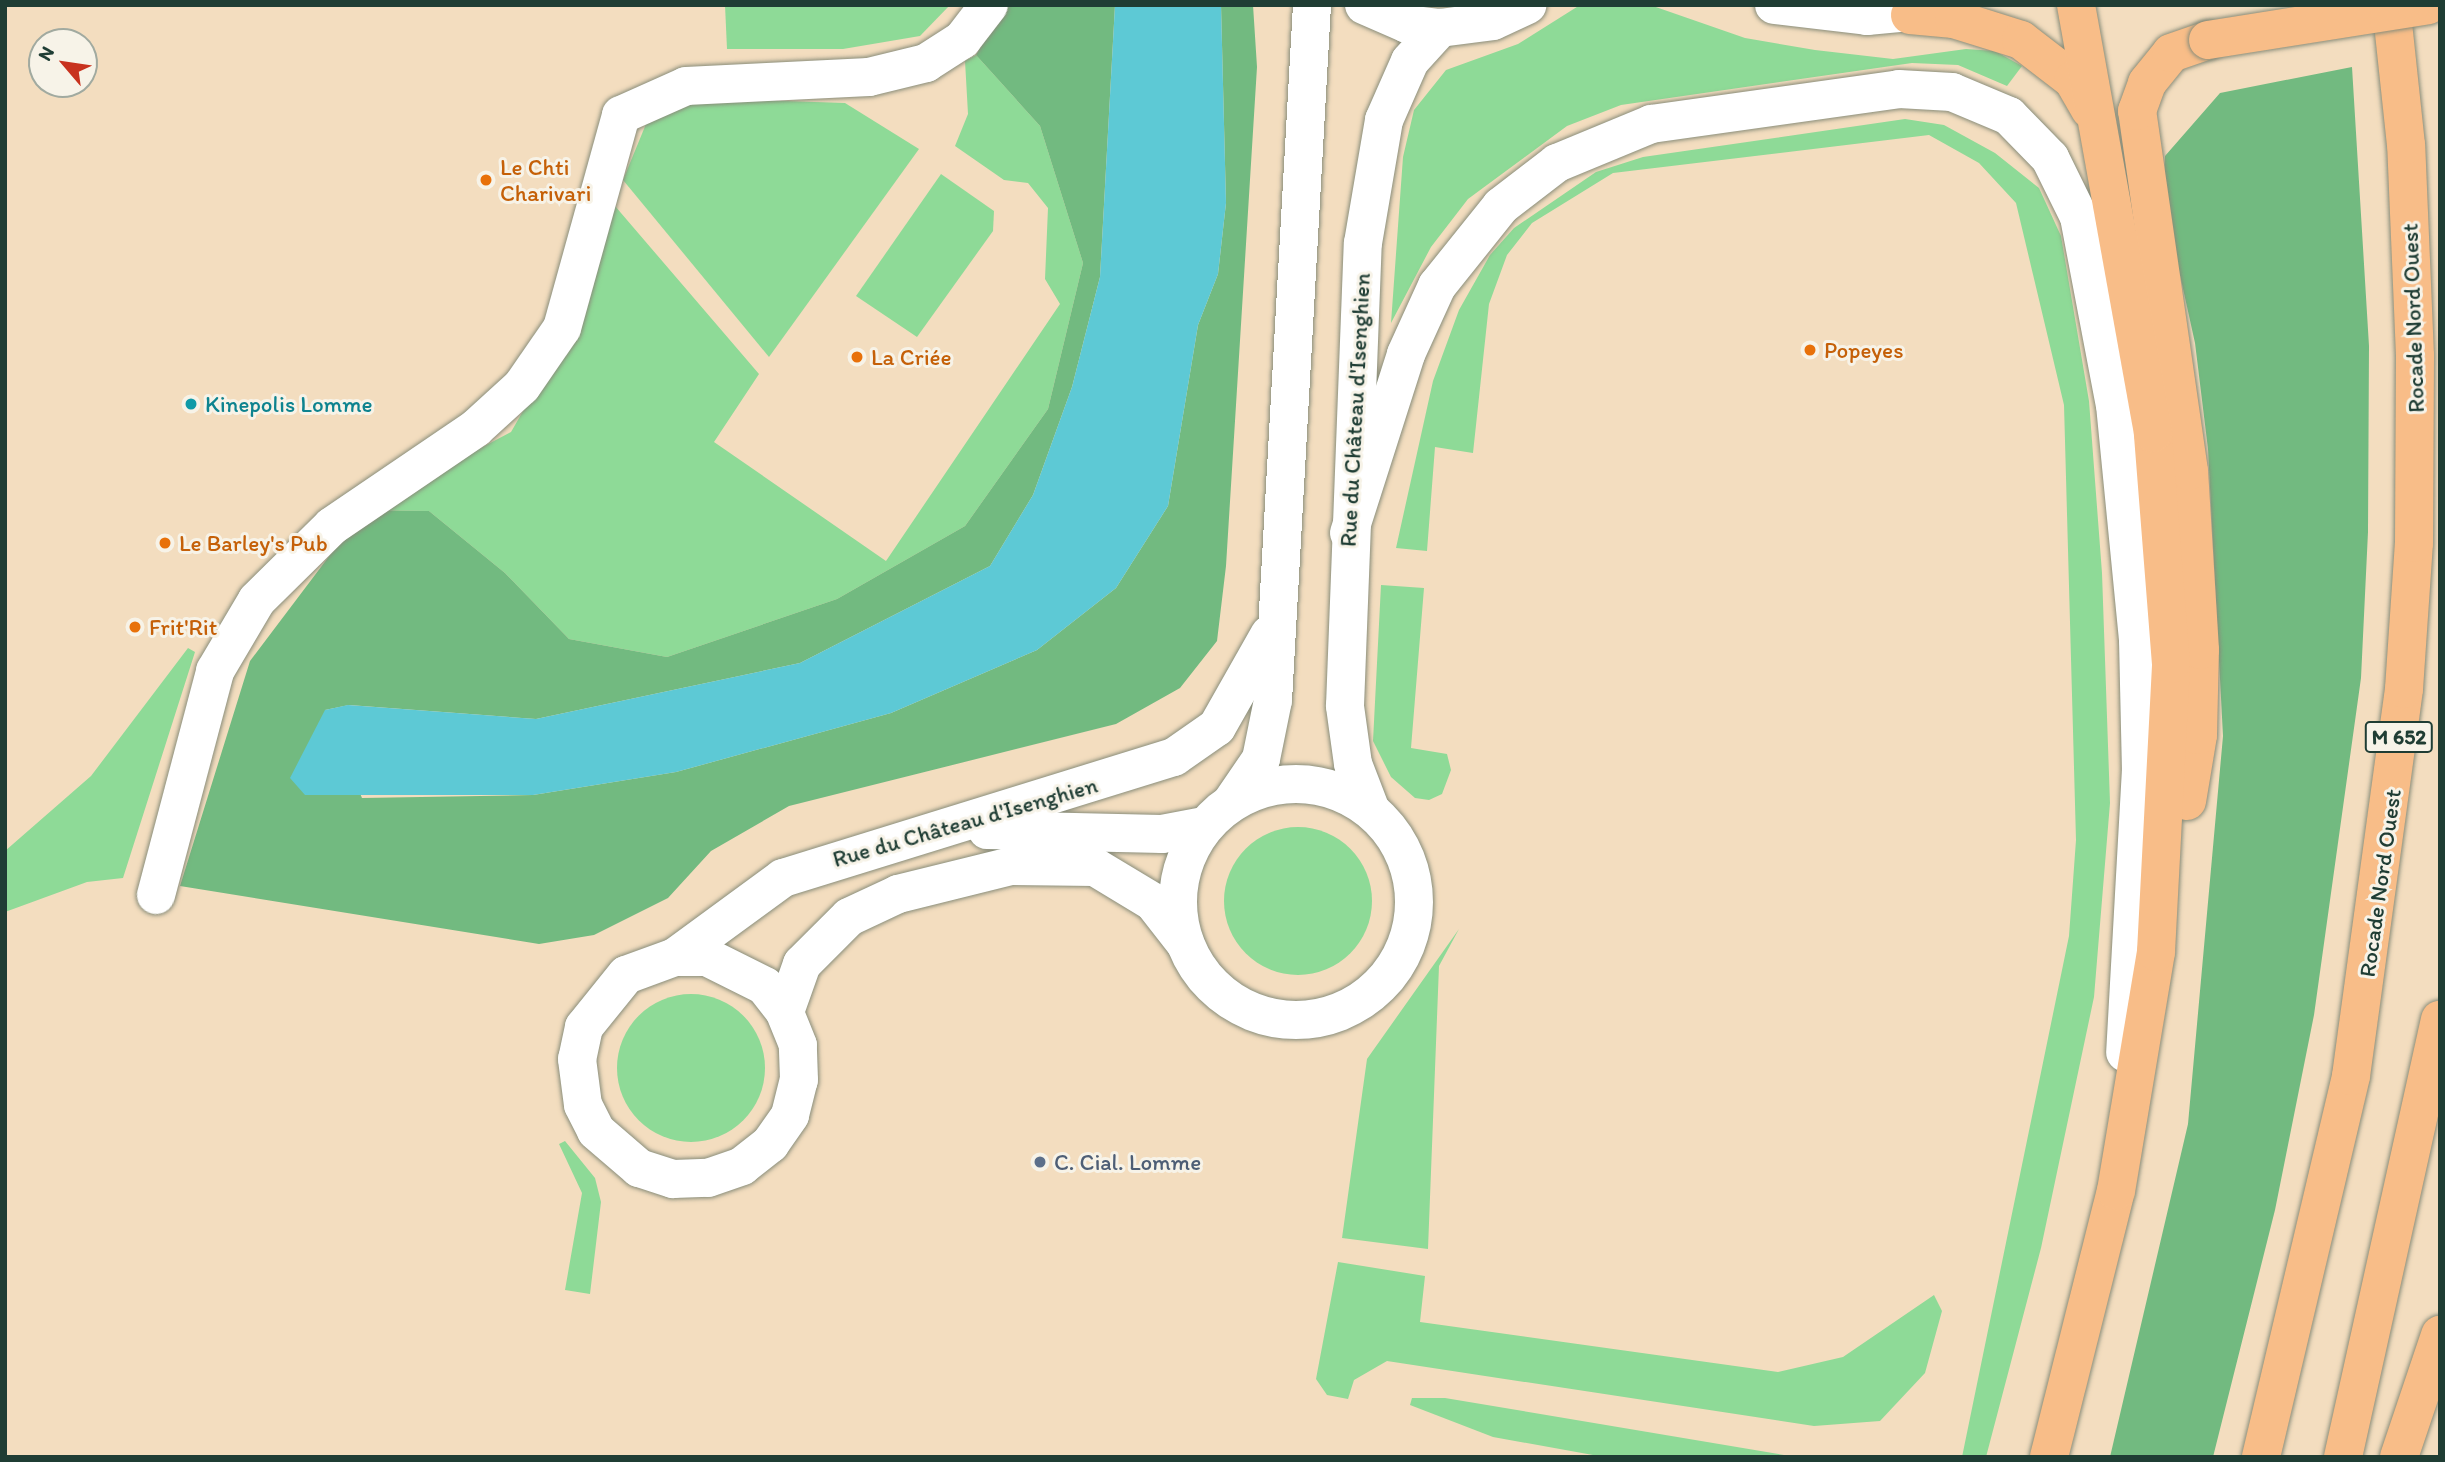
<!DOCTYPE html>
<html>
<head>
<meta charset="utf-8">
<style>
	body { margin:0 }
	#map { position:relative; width:2445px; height:1462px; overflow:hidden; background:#f3ddbf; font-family:Itim,sans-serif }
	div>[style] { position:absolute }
	.green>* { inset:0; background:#8eda97 }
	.round { border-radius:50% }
	.forest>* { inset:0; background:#72ba80 }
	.water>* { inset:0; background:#5dc9d5 }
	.roads { filter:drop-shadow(0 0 2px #898d7a) drop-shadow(0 0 2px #898d7a) }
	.minor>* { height:38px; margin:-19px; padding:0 19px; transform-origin:19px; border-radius:19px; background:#fff }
	.minor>.ring { margin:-19px; padding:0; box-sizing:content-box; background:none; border:38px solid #fff; border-radius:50% }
	.highway>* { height:38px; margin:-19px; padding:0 19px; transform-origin:19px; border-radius:19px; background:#f8bd88 }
	.bridges { filter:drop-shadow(0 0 2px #898d7a) drop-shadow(0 0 2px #898d7a) }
	.highway-bridge>* { height:38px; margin:-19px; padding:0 19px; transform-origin:19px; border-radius:19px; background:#f8bd88 }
	.dots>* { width:19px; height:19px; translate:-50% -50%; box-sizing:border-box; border:4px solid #f7f3e8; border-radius:50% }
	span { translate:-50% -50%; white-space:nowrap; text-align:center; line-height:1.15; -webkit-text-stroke:6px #f7f3e8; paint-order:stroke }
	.shield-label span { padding:2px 5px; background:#f7f3e8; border:2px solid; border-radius:5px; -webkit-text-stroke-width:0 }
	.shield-label { font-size:21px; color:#1f3d34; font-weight:700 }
	.food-label { font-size:23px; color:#c56008 }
	.left { translate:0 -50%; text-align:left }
	.street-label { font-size:23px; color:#1f3d34 }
	.culture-label { font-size:23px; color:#0d838f }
	.service-label { font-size:23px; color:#4e5e75 }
	.frame { position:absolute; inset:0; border:7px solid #1f3d34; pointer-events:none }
	.north { position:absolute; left:28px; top:28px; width:70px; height:70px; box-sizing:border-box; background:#f7f3e8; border:2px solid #a1aaa0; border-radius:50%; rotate:299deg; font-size:19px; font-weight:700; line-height:28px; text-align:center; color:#1f3d34 }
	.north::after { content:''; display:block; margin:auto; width:24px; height:32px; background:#c8321e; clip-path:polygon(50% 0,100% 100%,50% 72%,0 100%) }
</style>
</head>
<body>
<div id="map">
	<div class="green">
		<i style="clip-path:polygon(725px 5px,950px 5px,920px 36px,843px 49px,727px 49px)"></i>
		<i style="clip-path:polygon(1580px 5px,1650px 5px,1745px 38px,1815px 50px,1893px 59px,1966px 49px,1995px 51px,2022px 66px,2007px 86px,1958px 65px,1912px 63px,1621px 105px,1567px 126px,1468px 199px,1431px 247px,1391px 323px,1403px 157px,1414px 110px,1446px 70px,1518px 44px)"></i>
		<i style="clip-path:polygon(976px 55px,1040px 126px,1083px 263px,1048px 409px,965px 526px,837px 599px,667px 657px,569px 639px,505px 573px,429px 511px,364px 510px,511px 432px,564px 340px,615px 206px,759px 374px,714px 442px,886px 561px,1060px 304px,1045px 279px,1048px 208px,1028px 183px,1004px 180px,955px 146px,968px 114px,965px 61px)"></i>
		<i style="clip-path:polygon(721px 99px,845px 103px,919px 149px,769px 357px,623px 180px,646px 124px,664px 105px)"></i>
		<i style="clip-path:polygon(1905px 119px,1944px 125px,1995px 153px,2039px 188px,2061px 236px,2089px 401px,2102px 573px,2110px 803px,2094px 997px,2041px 1248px,1986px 1457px,1962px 1457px,2069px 936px,2076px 840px,2064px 405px,2016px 203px,1979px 163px,1929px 135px,1613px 173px,1532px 223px,1507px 255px,1489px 304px,1473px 453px,1435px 447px,1427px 551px,1396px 548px,1433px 381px,1459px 310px,1490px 255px,1514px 228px,1596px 172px,1643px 157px)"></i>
		<i style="clip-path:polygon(941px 174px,994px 211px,993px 231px,917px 337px,856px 296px)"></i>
		<i style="clip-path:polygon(1381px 585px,1424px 588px,1411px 748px,1447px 754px,1451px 770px,1442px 794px,1429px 800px,1415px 798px,1391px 777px,1373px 741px)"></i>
		<i style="clip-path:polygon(188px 648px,195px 652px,123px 878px,87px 882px,5px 912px,5px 851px,91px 776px)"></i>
		<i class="round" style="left:1224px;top:827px;width:148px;height:148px"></i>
		<i style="clip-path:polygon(1459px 929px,1439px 966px,1428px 1249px,1342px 1238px,1367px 1059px)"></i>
		<i class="round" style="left:617px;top:994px;width:148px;height:148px"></i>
		<i style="clip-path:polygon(565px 1141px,595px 1178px,601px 1202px,590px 1294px,565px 1290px,582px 1193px,559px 1144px)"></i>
		<i style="clip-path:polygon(1338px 1262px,1425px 1276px,1420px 1322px,1778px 1372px,1843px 1357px,1934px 1295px,1942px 1311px,1925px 1373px,1880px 1421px,1814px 1426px,1387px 1361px,1354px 1380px,1348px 1399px,1327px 1395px,1316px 1379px)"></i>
		<i style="clip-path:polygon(1412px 1398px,1445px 1398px,1796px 1457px,1604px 1457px,1493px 1437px,1410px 1405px)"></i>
	</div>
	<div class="forest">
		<i style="clip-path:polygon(1005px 5px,1115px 5px,1100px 277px,1072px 387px,1033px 495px,990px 566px,800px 663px,536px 719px,349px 705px,325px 710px,362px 798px,533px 795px,676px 772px,891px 713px,1037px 650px,1116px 588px,1168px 506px,1198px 325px,1218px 274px,1226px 203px,1221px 5px,1253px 5px,1257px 67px,1226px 566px,1217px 641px,1180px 688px,1116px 724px,789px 806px,711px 851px,668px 898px,594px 935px,539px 944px,180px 886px,250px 661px,364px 510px,429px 511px,505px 573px,569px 639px,667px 657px,837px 599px,965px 526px,1048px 409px,1083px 263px,1040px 126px,976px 55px)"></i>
		<i style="clip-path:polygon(2352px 67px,2369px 346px,2368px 532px,2361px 678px,2314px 1015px,2275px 1210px,2213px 1457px,2110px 1457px,2188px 1124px,2223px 736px,2208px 449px,2195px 343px,2163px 198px,2165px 156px,2220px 93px)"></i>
	</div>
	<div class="water">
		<i style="clip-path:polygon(1115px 5px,1221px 5px,1226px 203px,1218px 274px,1198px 325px,1168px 506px,1116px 588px,1037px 650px,891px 713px,676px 772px,533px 795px,305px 795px,290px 778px,325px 710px,348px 705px,536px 719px,800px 663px,990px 566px,1033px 495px,1072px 387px,1100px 277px)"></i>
	</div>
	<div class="roads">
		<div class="minor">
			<i style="left:1364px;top:5px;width:47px;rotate:23.8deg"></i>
			<i style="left:1407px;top:24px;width:33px;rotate:7deg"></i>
			<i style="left:1440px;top:28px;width:53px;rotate:-7.5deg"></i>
			<i style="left:1493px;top:21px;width:38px;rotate:-25deg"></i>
			<i style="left:1774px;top:5px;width:94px;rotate:6.7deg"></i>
			<i style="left:1867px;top:16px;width:75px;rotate:-5.3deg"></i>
			<i style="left:1349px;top:533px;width:188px;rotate:-72.3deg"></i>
			<i style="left:1406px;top:354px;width:75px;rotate:-65.5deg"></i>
			<i style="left:1437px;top:286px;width:102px;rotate:-51.3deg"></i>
			<i style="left:1501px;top:206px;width:71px;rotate:-37.5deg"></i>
			<i style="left:1557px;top:163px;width:102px;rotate:-22.5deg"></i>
			<i style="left:1651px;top:124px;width:250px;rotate:-8deg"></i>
			<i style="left:1899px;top:89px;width:53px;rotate:3.2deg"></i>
			<i style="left:1952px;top:92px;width:62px;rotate:22.8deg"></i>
			<i style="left:2009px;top:116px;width:59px;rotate:45.7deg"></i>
			<i style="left:2050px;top:158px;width:66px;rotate:63.8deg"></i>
			<i style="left:2079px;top:217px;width:191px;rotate:79.2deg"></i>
			<i style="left:2115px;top:405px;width:236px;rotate:84.4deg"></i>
			<i style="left:2138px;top:640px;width:129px;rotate:88.7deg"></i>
			<i style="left:2141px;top:769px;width:284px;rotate:93.2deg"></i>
			<i class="ring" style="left:1178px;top:784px;width:198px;height:198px"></i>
			<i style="left:1231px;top:803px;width:53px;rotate:-55.7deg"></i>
			<i style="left:1261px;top:759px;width:60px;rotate:-78.5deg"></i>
			<i style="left:1273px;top:700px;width:696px;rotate:-86.79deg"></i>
			<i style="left:1370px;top:808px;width:47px;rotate:-111.1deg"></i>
			<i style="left:1353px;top:764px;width:59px;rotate:-97.9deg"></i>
			<i style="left:1345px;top:706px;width:463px;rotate:-87.8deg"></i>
			<i style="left:1363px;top:243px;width:125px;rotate:-80.3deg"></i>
			<i style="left:1384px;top:120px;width:64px;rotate:-66.2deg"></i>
			<i style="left:1410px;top:61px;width:45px;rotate:-47.7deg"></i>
			<i style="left:987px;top:830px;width:175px;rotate:1.3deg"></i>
			<i style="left:1162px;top:834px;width:43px;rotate:-10.8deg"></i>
			<i style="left:156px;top:895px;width:232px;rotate:-75.2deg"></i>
			<i style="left:215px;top:671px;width:82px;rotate:-59.4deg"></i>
			<i style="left:257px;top:600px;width:105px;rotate:-44.6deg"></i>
			<i style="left:332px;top:526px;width:174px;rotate:-34.2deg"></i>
			<i style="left:476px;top:428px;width:62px;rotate:-42.4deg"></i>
			<i style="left:522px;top:386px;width:70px;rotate:-55.4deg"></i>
			<i style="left:562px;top:328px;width:221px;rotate:-74.5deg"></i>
			<i style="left:621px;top:115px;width:71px;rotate:-24deg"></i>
			<i style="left:686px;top:86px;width:183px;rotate:-2.8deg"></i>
			<i style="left:869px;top:77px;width:59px;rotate:-13.8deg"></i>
			<i style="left:926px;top:63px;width:43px;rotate:-32.6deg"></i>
			<i style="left:962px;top:40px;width:44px;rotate:-52.4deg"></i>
			<i style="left:675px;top:957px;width:134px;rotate:-36.2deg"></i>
			<i style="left:783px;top:878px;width:409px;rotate:-17.2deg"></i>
			<i style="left:1174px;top:757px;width:52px;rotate:-34.9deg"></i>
			<i style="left:1217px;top:727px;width:106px;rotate:-60.5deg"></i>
			<i style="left:785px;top:1012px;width:33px;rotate:-128deg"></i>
			<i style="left:765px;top:986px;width:65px;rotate:-153.4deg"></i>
			<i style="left:707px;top:957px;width:32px;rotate:180deg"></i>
			<i style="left:675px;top:957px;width:52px;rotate:159.8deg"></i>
			<i style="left:626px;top:975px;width:67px;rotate:128.9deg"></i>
			<i style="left:584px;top:1027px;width:33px;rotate:102deg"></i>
			<i style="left:577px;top:1059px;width:46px;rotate:82.6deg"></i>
			<i style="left:583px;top:1105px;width:29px;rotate:63deg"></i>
			<i style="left:596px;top:1131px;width:57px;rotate:40.7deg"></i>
			<i style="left:639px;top:1168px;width:36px;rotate:18deg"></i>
			<i style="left:673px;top:1179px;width:35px;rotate:-2deg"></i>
			<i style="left:708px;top:1178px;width:36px;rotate:-19deg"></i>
			<i style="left:742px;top:1166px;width:36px;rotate:-38deg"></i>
			<i style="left:770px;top:1144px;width:35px;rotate:-55deg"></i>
			<i style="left:790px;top:1115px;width:36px;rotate:-76deg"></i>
			<i style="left:799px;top:1080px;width:35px;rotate:-92deg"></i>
			<i style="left:798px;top:1045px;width:35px;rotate:-112deg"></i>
			<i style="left:785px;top:1012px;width:51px;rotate:-70.5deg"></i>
			<i style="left:802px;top:964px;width:66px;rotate:-45deg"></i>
			<i style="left:849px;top:917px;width:54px;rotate:-25.1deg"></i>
			<i style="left:898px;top:894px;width:116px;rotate:-13.9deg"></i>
			<i style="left:1011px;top:866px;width:84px;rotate:0.7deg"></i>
			<i style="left:1095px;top:867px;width:68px;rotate:31.1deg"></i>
			<i style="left:1153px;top:902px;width:52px;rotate:52deg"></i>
		</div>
		<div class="highway">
			<i style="left:1910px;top:15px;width:44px;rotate:5.2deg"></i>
			<i style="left:1954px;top:19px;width:70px;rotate:17.4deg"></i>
			<i style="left:2021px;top:40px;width:66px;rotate:37.6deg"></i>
			<i style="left:2073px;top:80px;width:34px;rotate:60deg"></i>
			<i style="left:2187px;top:801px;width:67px;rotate:-80.5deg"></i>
			<i style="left:2198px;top:735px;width:85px;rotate:-88.7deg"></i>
			<i style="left:2200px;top:650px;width:179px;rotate:-93.5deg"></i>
			<i style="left:2189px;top:471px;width:364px;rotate:-98.2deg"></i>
			<i style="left:2137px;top:111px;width:30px;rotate:-70deg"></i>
			<i style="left:2147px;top:83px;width:38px;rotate:-51deg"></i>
			<i style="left:2171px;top:53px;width:39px;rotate:-19deg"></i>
			<i style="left:2049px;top:1457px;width:274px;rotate:-75.9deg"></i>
			<i style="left:2116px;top:1191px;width:242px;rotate:-80.5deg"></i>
			<i style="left:2156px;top:952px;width:288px;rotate:-87deg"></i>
			<i style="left:2171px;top:664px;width:232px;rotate:-94.5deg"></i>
			<i style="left:2153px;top:433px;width:435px;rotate:-100.2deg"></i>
			<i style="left:2261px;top:1457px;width:391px;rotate:-76.7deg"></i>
			<i style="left:2351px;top:1076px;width:391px;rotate:-82.2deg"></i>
			<i style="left:2404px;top:689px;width:146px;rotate:-86.1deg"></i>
			<i style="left:2414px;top:543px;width:187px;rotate:-89.7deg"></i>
			<i style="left:2415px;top:356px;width:211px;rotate:-92.4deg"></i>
			<i style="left:2406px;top:145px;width:141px;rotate:-96.1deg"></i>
			<i style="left:2343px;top:1457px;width:448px;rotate:-77.5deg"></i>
			<i style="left:2399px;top:1457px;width:129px;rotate:-71.4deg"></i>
		</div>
	</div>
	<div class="bridges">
		<div class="highway-bridge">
			<i style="left:2208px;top:40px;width:223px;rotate:-9deg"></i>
		</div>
	</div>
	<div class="dots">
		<i style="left:486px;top:180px;background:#e8710a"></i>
		<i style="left:1810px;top:350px;background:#e8710a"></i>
		<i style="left:857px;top:357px;background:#e8710a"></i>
		<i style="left:191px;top:404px;background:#0f9aa8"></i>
		<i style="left:165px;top:543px;background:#e8710a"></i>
		<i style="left:135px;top:627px;background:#e8710a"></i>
		<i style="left:1040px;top:1162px;background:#5c6f8a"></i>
	</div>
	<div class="shield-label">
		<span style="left:2399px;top:737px">M 652</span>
	</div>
	<div class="food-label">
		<span class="left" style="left:500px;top:180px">Le Chti<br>Charivari</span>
		<span class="left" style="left:1824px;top:350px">Popeyes</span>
		<span class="left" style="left:871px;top:357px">La Criée</span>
		<span class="left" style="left:179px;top:543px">Le Barley's Pub</span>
		<span class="left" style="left:149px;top:627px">Frit'Rit</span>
	</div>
	<div class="street-label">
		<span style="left:2413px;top:318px;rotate:-92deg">Rocade Nord Ouest</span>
		<span style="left:1355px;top:410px;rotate:-87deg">Rue du Château d'Isenghien</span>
		<span style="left:965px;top:822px;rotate:-16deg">Rue du Château d'Isenghien</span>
		<span style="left:2380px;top:883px;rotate:-82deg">Rocade Nord Ouest</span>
	</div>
	<div class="culture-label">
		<span class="left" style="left:205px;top:404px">Kinepolis Lomme</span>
	</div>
	<div class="service-label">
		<span class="left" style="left:1054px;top:1162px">C. Cial. Lomme</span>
	</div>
	<div class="frame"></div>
	<div class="north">N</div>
</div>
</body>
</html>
